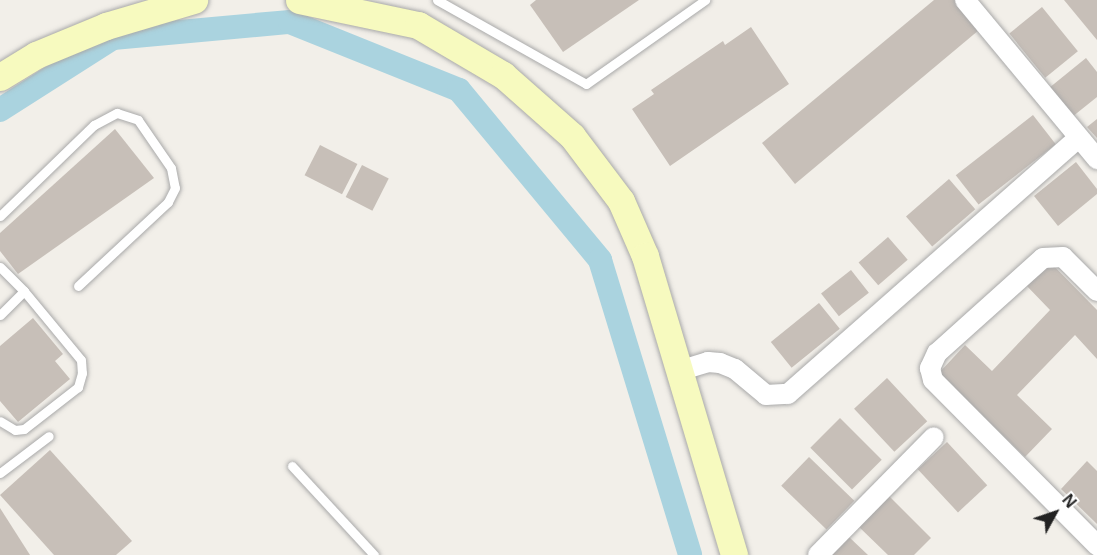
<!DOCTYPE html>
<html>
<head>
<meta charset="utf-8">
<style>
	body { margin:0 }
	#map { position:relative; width:1097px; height:555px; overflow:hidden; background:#f2efe9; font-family:Arial,sans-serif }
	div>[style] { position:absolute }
	.canal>* { height:24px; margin:-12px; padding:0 12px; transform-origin:12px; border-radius:12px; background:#aad3df }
	.building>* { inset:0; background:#c7bfb8; transform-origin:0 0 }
	.roads { filter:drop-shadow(0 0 2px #a9a9a9) drop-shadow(0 0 2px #a9a9a9) }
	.lane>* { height:9px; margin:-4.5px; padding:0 4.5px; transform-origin:4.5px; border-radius:4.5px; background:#fff }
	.street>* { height:20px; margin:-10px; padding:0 10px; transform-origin:10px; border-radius:10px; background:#fff }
	.secondary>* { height:27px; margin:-13.5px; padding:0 13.5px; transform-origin:13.5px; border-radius:13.5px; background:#f7fabf }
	span { translate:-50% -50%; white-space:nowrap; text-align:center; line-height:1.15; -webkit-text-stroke:4.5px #fff; paint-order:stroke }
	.north { position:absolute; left:1025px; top:483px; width:60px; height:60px; -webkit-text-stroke:4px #fff; paint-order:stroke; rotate:50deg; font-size:16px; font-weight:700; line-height:24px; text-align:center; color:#222 }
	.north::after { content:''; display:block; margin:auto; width:21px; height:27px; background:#222; clip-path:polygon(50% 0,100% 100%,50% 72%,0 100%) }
</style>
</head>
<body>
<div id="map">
	<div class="canal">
		<i style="left:0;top:110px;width:134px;rotate:-32.5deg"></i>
		<i style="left:113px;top:38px;width:178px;rotate:-5.2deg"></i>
		<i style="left:290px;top:22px;width:182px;rotate:21.9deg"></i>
		<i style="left:459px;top:90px;width:221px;rotate:50.3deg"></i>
		<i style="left:600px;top:260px;width:308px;rotate:73deg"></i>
	</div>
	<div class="building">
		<i style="clip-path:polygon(536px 0,639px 0,563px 52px,530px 5px)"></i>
		<i style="clip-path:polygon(934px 0,955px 0,979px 30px,795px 184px,762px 143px)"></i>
		<i style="clip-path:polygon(1064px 0,1097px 0,1097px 40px)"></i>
		<i style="left:1042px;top:7px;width:57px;height:42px;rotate:51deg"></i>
		<i style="clip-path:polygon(751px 27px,789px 84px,670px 166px,632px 109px,654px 94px,651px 90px,723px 41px,725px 45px)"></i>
		<i style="clip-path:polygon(1086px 58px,1097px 72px,1097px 97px,1072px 117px,1049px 88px)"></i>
		<i style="left:1033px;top:115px;width:37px;height:98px;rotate:52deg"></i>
		<i style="clip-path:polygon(1097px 119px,1097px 138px,1087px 127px)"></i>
		<i style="clip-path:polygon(115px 129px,154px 178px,18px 274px,0 251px,0 233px)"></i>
		<i style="left:320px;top:145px;width:42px;height:34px;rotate:27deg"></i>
		<i style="clip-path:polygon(1076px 162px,1097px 189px,1097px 194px,1058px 226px,1034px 196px)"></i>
		<i style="left:362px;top:165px;width:30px;height:36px;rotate:27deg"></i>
		<i style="left:949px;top:179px;width:40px;height:57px;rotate:49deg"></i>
		<i style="left:888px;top:237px;width:30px;height:39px;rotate:49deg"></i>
		<i style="clip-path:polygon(1048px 260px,1097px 310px,1097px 359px,1075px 335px,1017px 395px,1052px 429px,1025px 457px,939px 373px,965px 345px,992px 371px,1050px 310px,1024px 283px)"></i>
		<i style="left:851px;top:270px;width:29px;height:38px;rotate:52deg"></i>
		<i style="left:819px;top:303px;width:33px;height:62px;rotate:51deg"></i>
		<i style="clip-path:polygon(33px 318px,63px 354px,55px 361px,70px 379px,18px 422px,0 401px,0 346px)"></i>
		<i style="left:887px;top:378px;width:59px;height:45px;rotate:47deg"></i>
		<i style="left:840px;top:418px;width:59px;height:42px;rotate:45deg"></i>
		<i style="left:947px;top:442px;width:59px;height:40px;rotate:47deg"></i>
		<i style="clip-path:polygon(50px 450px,132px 541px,116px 555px,54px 555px,0 495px)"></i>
		<i style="left:809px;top:457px;width:63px;height:40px;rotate:44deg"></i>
		<i style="clip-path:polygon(1087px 461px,1097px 471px,1097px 524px,1061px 489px)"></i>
		<i style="clip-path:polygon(887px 494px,931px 538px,914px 555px,888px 555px,857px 525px)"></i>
		<i style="clip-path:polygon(0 508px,30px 555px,0 555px)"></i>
		<i style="clip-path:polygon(849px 537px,868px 555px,831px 555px)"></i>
	</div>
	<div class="roads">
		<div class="lane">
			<i style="left:437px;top:0;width:171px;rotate:29.4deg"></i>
			<i style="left:586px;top:84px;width:146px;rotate:-35.2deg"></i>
			<i style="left:0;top:216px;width:131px;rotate:-44.1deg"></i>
			<i style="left:94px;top:125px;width:26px;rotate:-28deg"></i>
			<i style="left:117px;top:113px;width:22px;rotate:18deg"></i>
			<i style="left:138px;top:120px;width:58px;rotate:55.5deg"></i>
			<i style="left:171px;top:168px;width:20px;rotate:79deg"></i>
			<i style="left:175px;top:188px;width:16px;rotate:117deg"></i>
			<i style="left:168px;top:202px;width:123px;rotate:137deg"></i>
			<i style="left:0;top:267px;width:34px;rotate:45deg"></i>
			<i style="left:24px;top:291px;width:89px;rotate:50.4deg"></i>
			<i style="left:81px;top:360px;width:13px;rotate:86deg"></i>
			<i style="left:82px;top:373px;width:15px;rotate:106deg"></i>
			<i style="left:78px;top:387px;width:68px;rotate:142.1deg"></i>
			<i style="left:24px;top:429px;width:9px;rotate:174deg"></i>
			<i style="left:15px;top:430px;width:17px;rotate:-149deg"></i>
			<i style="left:0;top:315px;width:34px;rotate:-45deg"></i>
			<i style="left:292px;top:466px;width:121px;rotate:47.3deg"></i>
			<i style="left:0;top:473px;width:61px;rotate:-37.1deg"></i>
		</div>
		<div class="street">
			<i style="left:965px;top:0;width:207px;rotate:50.3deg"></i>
			<i style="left:1097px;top:291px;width:48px;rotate:-135deg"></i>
			<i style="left:1063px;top:257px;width:20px;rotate:177deg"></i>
			<i style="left:1043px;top:258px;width:142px;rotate:138.1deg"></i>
			<i style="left:937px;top:353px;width:17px;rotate:115deg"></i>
			<i style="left:930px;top:368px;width:12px;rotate:76deg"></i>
			<i style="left:933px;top:380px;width:233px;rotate:45.2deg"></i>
			<i style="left:682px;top:370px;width:27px;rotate:-17deg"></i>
			<i style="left:708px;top:362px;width:12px;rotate:5deg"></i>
			<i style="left:720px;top:363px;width:16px;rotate:22deg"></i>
			<i style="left:735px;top:369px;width:40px;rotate:40deg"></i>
			<i style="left:766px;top:395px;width:22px;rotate:-3deg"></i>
			<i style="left:788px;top:394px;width:385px;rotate:-41.4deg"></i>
			<i style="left:818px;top:555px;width:165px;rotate:-45.5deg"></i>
		</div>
		<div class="secondary">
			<i style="left:299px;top:0;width:122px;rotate:11.9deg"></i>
			<i style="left:418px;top:25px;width:99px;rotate:30.5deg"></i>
			<i style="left:503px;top:75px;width:92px;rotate:41.5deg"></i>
			<i style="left:572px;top:136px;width:81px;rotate:53deg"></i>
			<i style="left:621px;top:201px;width:60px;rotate:66.4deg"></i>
			<i style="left:645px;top:256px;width:312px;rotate:73.4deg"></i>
			<i style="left:0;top:77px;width:42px;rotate:-31.4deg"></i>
			<i style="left:36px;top:55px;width:76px;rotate:-22.5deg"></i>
			<i style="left:106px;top:26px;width:92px;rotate:-16.5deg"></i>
		</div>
	</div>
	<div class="north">N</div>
</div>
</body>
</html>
